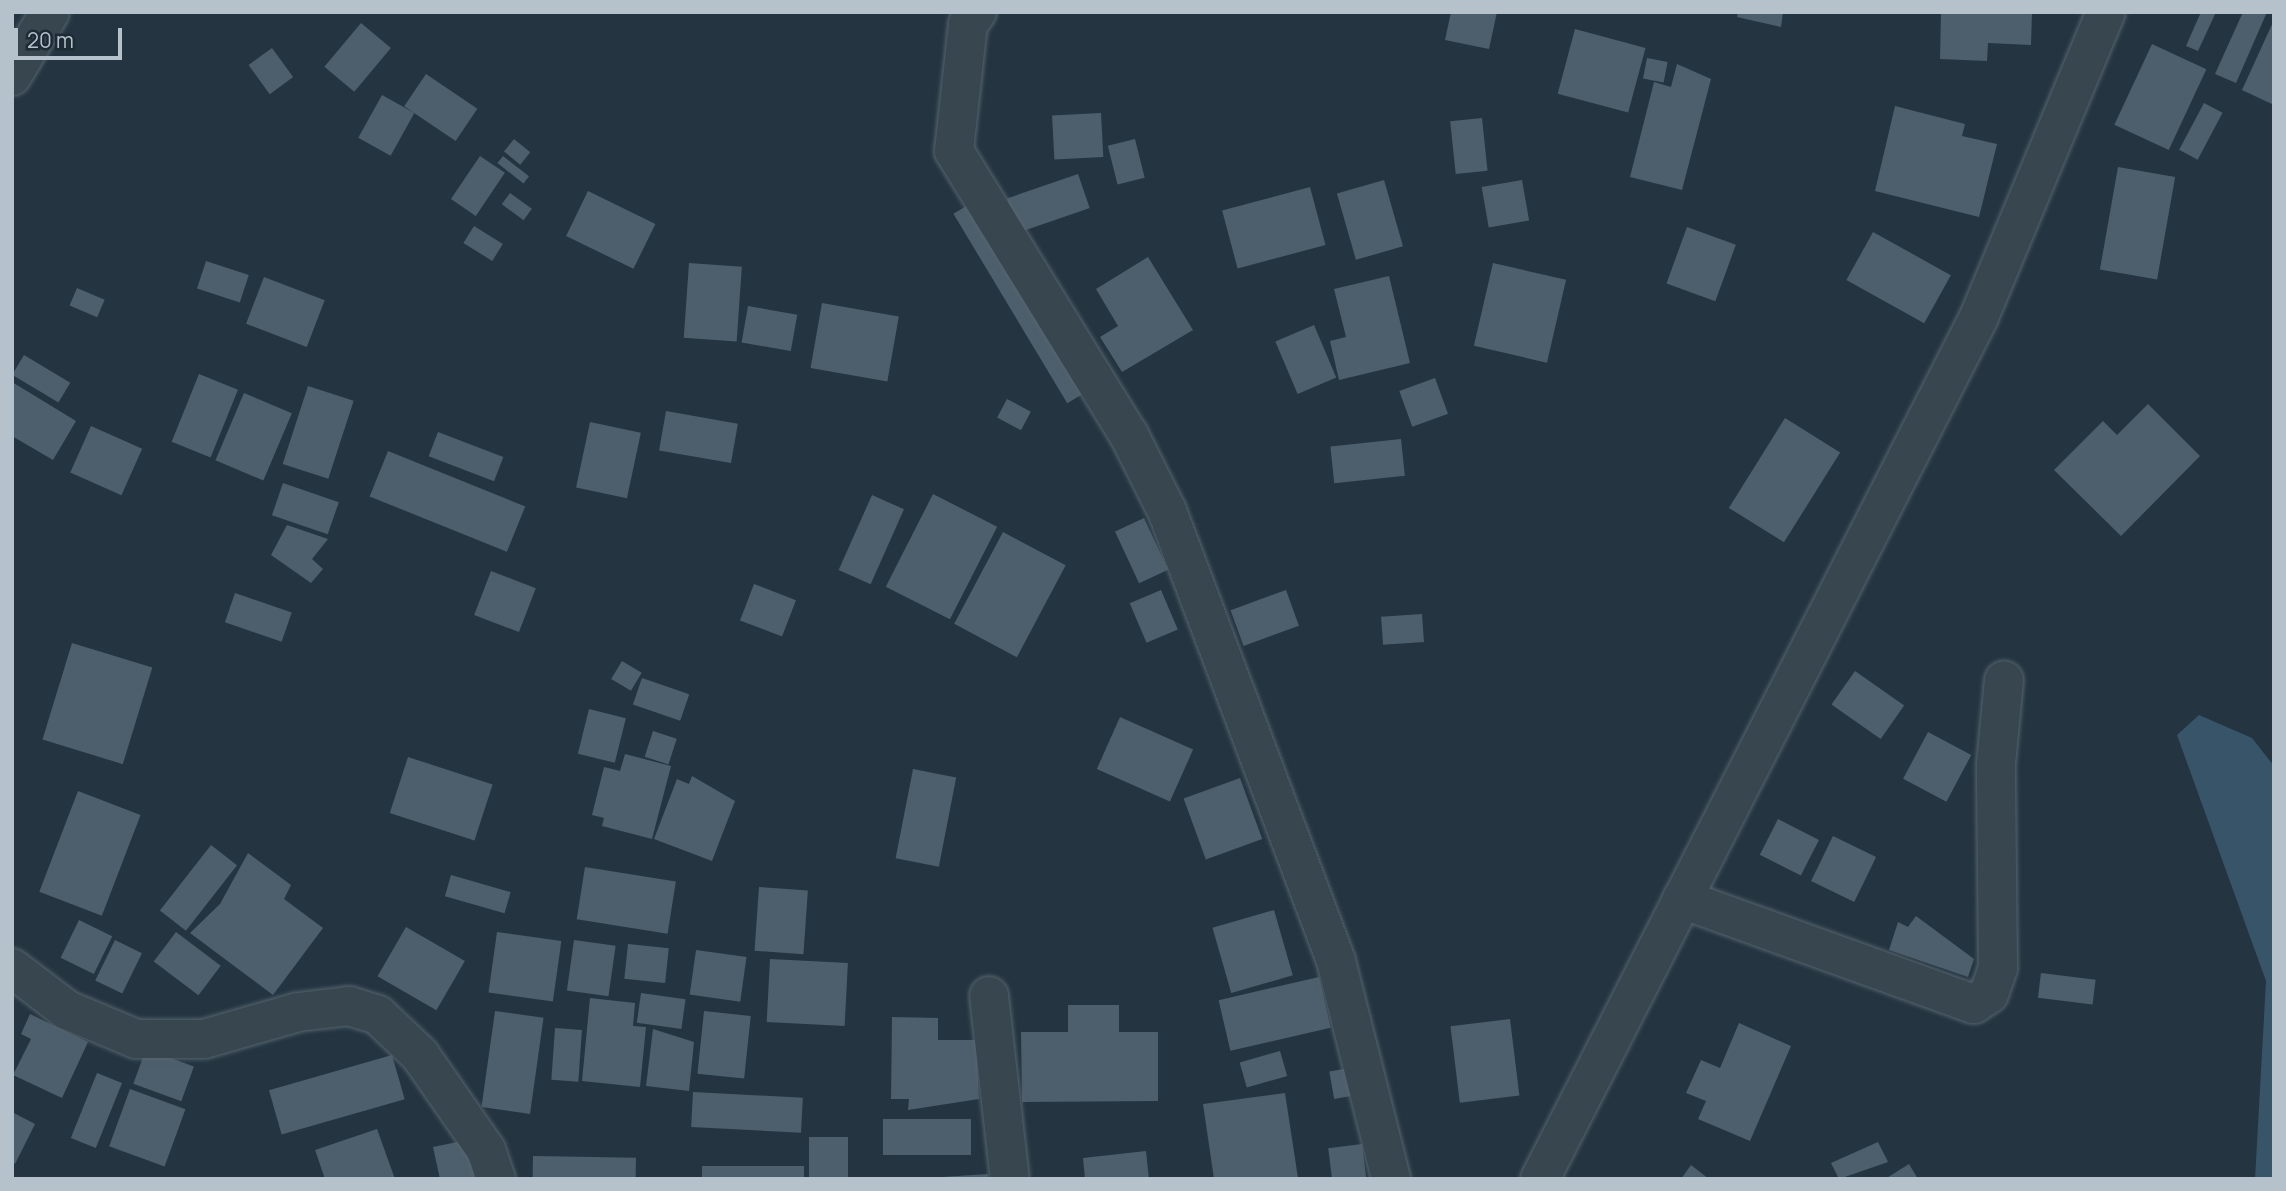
<!DOCTYPE html>
<html>
<head>
<meta charset="utf-8">
<style>
	body { margin:0 }
	#map { position:relative; width:2286px; height:1191px; overflow:hidden; background:#243541; font-family:Manrope,sans-serif }
	div>[style] { position:absolute }
	.water>* { inset:0; background:#375468 }
	.building>* { inset:0; background:#4d5f6c; transform-origin:0 0 }
	.roads { filter:drop-shadow(0 0 2px #56646e) drop-shadow(0 0 2px #56646e) }
	.minor>* { height:38px; margin:-19px; padding:0 19px; transform-origin:19px; border-radius:19px; background:#384650 }
	span { translate:-50% -50%; white-space:nowrap; text-align:center; line-height:1.15; -webkit-text-stroke:5px #1d2b35; paint-order:stroke }
	.frame { position:absolute; inset:0; border:14px solid #b5c1cb; pointer-events:none }
	.scale { position:absolute; left:14px; top:28px; width:108px; height:32px; box-sizing:border-box; border:4px solid #b5c1cb; border-top:0; padding-left:9px; font-size:21px; line-height:24px; white-space:nowrap; color:#b5c1cb; -webkit-text-stroke:5px #1d2b35; paint-order:stroke }
</style>
</head>
<body>
<div id="map">
	<div class="water">
		<i style="clip-path:polygon(2199px 715px,2252px 738px,2274px 766px,2274px 1179px,2255px 1179px,2266px 981px,2177px 735px)"></i>
	</div>
	<div class="building">
		<i style="clip-path:polygon(1451px 12px,1497px 12px,1489px 49px,1445px 40px)"></i>
		<i style="clip-path:polygon(1738px 12px,1783px 12px,1781px 27px,1737px 17px)"></i>
		<i style="clip-path:polygon(1941px 12px,2032px 12px,2031px 45px,1988px 43px,1987px 61px,1940px 59px)"></i>
		<i style="clip-path:polygon(2201px 12px,2216px 12px,2198px 51px,2186px 46px)"></i>
		<i style="clip-path:polygon(2243px 12px,2267px 12px,2236px 83px,2215px 74px)"></i>
		<i style="clip-path:polygon(2274px 20px,2274px 105px,2242px 90px)"></i>
		<i style="left:361px;top:23px;width:39px;height:57px;rotate:40deg"></i>
		<i style="left:1575px;top:29px;width:73px;height:67px;rotate:15deg"></i>
		<i style="left:2152px;top:44px;width:60px;height:89px;rotate:25deg"></i>
		<i style="left:272px;top:48px;width:36px;height:29px;rotate:54deg"></i>
		<i style="left:1647px;top:58px;width:21px;height:21px;rotate:11deg"></i>
		<i style="clip-path:polygon(1677px 64px,1711px 79px,1682px 190px,1630px 177px,1654px 82px,1671px 87px)"></i>
		<i style="left:426px;top:74px;width:62px;height:39px;rotate:34deg"></i>
		<i style="left:382px;top:95px;width:37px;height:49px;rotate:29deg"></i>
		<i style="left:2204px;top:103px;width:21px;height:53px;rotate:28deg"></i>
		<i style="clip-path:polygon(1895px 106px,1965px 124px,1962px 136px,1997px 144px,1979px 217px,1875px 191px)"></i>
		<i style="left:1101px;top:113px;width:44px;height:49px;rotate:87deg"></i>
		<i style="left:1482px;top:118px;width:53px;height:32px;rotate:84deg"></i>
		<i style="left:514px;top:139px;width:21px;height:16px;rotate:39deg"></i>
		<i style="left:1135px;top:139px;width:40px;height:28px;rotate:76deg"></i>
		<i style="left:480px;top:156px;width:30px;height:52px;rotate:34deg"></i>
		<i style="left:503px;top:156px;width:33px;height:9px;rotate:38deg"></i>
		<i style="left:2118px;top:167px;width:58px;height:104px;rotate:10deg"></i>
		<i style="left:1078px;top:174px;width:36px;height:75px;rotate:71deg"></i>
		<i style="left:1384px;top:180px;width:69px;height:49px;rotate:74deg"></i>
		<i style="left:1522px;top:180px;width:41px;height:41px;rotate:80deg"></i>
		<i style="left:1310px;top:187px;width:60px;height:91px;rotate:75deg"></i>
		<i style="left:588px;top:191px;width:75px;height:50px;rotate:26deg"></i>
		<i style="left:510px;top:193px;width:27px;height:14px;rotate:36deg"></i>
		<i style="left:968px;top:205px;width:221px;height:17px;rotate:59deg"></i>
		<i style="left:474px;top:226px;width:34px;height:20px;rotate:32deg"></i>
		<i style="left:1687px;top:227px;width:52px;height:60px;rotate:20deg"></i>
		<i style="left:1873px;top:232px;width:89px;height:55px;rotate:29deg"></i>
		<i style="clip-path:polygon(1148px 257px,1193px 330px,1122px 372px,1100px 337px,1118px 326px,1096px 289px)"></i>
		<i style="left:206px;top:261px;width:45px;height:29px;rotate:18deg"></i>
		<i style="left:689px;top:263px;width:53px;height:75px;rotate:4deg"></i>
		<i style="left:1493px;top:263px;width:75px;height:85px;rotate:13deg"></i>
		<i style="clip-path:polygon(1389px 276px,1410px 363px,1339px 380px,1330px 341px,1346px 337px,1334px 289px)"></i>
		<i style="left:264px;top:277px;width:65px;height:50px;rotate:21deg"></i>
		<i style="left:77px;top:288px;width:30px;height:19px;rotate:23deg"></i>
		<i style="left:822px;top:303px;width:78px;height:66px;rotate:10deg"></i>
		<i style="left:748px;top:306px;width:50px;height:37px;rotate:10deg"></i>
		<i style="left:1314px;top:325px;width:57px;height:42px;rotate:67deg"></i>
		<i style="left:24px;top:355px;width:54px;height:23px;rotate:31deg"></i>
		<i style="left:199px;top:374px;width:42px;height:73px;rotate:22deg"></i>
		<i style="left:1435px;top:378px;width:38px;height:38px;rotate:70deg"></i>
		<i style="clip-path:polygon(12px 382px,76px 421px,53px 460px,12px 436px)"></i>
		<i style="left:308px;top:386px;width:48px;height:82px;rotate:18deg"></i>
		<i style="left:244px;top:393px;width:52px;height:73px;rotate:23deg"></i>
		<i style="left:1007px;top:399px;width:27px;height:21px;rotate:28deg"></i>
		<i style="clip-path:polygon(2148px 404px,2200px 456px,2121px 536px,2054px 470px,2103px 421px,2117px 435px)"></i>
		<i style="left:666px;top:411px;width:73px;height:40px;rotate:10deg"></i>
		<i style="left:1785px;top:418px;width:65px;height:106px;rotate:32deg"></i>
		<i style="left:590px;top:422px;width:52px;height:67px;rotate:12deg"></i>
		<i style="left:91px;top:426px;width:56px;height:51px;rotate:24deg"></i>
		<i style="left:438px;top:432px;width:70px;height:26px;rotate:21deg"></i>
		<i style="left:1401px;top:439px;width:37px;height:71px;rotate:84deg"></i>
		<i style="left:388px;top:451px;width:148px;height:49px;rotate:22deg"></i>
		<i style="left:283px;top:483px;width:59px;height:34px;rotate:19deg"></i>
		<i style="left:933px;top:494px;width:72px;height:104px;rotate:27deg"></i>
		<i style="left:872px;top:495px;width:35px;height:82px;rotate:24deg"></i>
		<i style="left:1144px;top:518px;width:57px;height:32px;rotate:65deg"></i>
		<i style="clip-path:polygon(287px 525px,328px 539px,312px 559px,323px 569px,311px 583px,271px 555px)"></i>
		<i style="left:1003px;top:532px;width:71px;height:104px;rotate:28deg"></i>
		<i style="left:491px;top:571px;width:48px;height:47px;rotate:21deg"></i>
		<i style="left:754px;top:584px;width:45px;height:39px;rotate:21deg"></i>
		<i style="left:1161px;top:590px;width:43px;height:34px;rotate:67deg"></i>
		<i style="left:1286px;top:590px;width:38px;height:59px;rotate:70deg"></i>
		<i style="left:235px;top:593px;width:60px;height:31px;rotate:19deg"></i>
		<i style="left:1422px;top:614px;width:28px;height:41px;rotate:86deg"></i>
		<i style="left:72px;top:643px;width:84px;height:101px;rotate:17deg"></i>
		<i style="left:622px;top:661px;width:23px;height:21px;rotate:31deg"></i>
		<i style="left:1855px;top:671px;width:60px;height:41px;rotate:35deg"></i>
		<i style="left:642px;top:678px;width:50px;height:28px;rotate:19deg"></i>
		<i style="left:589px;top:709px;width:38px;height:46px;rotate:14deg"></i>
		<i style="left:1120px;top:717px;width:80px;height:57px;rotate:24deg"></i>
		<i style="left:653px;top:731px;width:25px;height:27px;rotate:18deg"></i>
		<i style="left:1928px;top:732px;width:49px;height:53px;rotate:28deg"></i>
		<i style="clip-path:polygon(625px 754px,671px 766px,652px 839px,602px 826px,604px 818px,592px 815px,604px 767px,620px 771px)"></i>
		<i style="left:408px;top:757px;width:89px;height:59px;rotate:18deg"></i>
		<i style="left:913px;top:769px;width:44px;height:91px;rotate:11deg"></i>
		<i style="clip-path:polygon(692px 776px,735px 801px,712px 861px,654px 839px,677px 779px,689px 784px)"></i>
		<i style="left:1240px;top:778px;width:65px;height:60px;rotate:70deg"></i>
		<i style="left:78px;top:791px;width:67px;height:108px;rotate:21deg"></i>
		<i style="left:1778px;top:819px;width:46px;height:40px;rotate:27deg"></i>
		<i style="left:1833px;top:836px;width:48px;height:50px;rotate:26deg"></i>
		<i style="left:211px;top:845px;width:33px;height:83px;rotate:38deg"></i>
		<i style="clip-path:polygon(248px 853px,291px 885px,284px 899px,323px 928px,273px 995px,190px 933px,220px 904px)"></i>
		<i style="left:585px;top:867px;width:92px;height:53px;rotate:9deg"></i>
		<i style="left:451px;top:875px;width:62px;height:22px;rotate:16deg"></i>
		<i style="left:759px;top:887px;width:49px;height:64px;rotate:4deg"></i>
		<i style="left:1274px;top:910px;width:68px;height:64px;rotate:74deg"></i>
		<i style="clip-path:polygon(1916px 916px,1974px 959px,1968px 977px,1889px 950px,1898px 922px,1908px 927px)"></i>
		<i style="left:79px;top:920px;width:37px;height:42px;rotate:26deg"></i>
		<i style="left:406px;top:927px;width:68px;height:57px;rotate:30deg"></i>
		<i style="left:176px;top:932px;width:56px;height:37px;rotate:37deg"></i>
		<i style="left:497px;top:932px;width:65px;height:61px;rotate:8deg"></i>
		<i style="left:115px;top:940px;width:30px;height:45px;rotate:26deg"></i>
		<i style="left:574px;top:940px;width:42px;height:51px;rotate:8deg"></i>
		<i style="left:628px;top:944px;width:41px;height:35px;rotate:6deg"></i>
		<i style="left:696px;top:950px;width:51px;height:45px;rotate:8deg"></i>
		<i style="left:770px;top:959px;width:78px;height:63px;rotate:3deg"></i>
		<i style="left:2041px;top:973px;width:55px;height:25px;rotate:7deg"></i>
		<i style="left:1319px;top:977px;width:52px;height:103px;rotate:77deg"></i>
		<i style="left:641px;top:993px;width:45px;height:30px;rotate:8deg"></i>
		<i style="clip-path:polygon(590px 998px,635px 1003px,633px 1026px,646px 1027px,640px 1087px,582px 1081px)"></i>
		<i style="clip-path:polygon(1068px 1005px,1119px 1005px,1119px 1032px,1158px 1032px,1158px 1101px,1022px 1102px,1021px 1032px,1068px 1032px)"></i>
		<i style="left:495px;top:1011px;width:49px;height:97px;rotate:8deg"></i>
		<i style="left:704px;top:1011px;width:47px;height:63px;rotate:6deg"></i>
		<i style="clip-path:polygon(30px 1014px,88px 1042px,62px 1098px,13px 1075px,31px 1039px,21px 1034px)"></i>
		<i style="clip-path:polygon(892px 1017px,938px 1018px,938px 1040px,976px 1040px,979px 1099px,908px 1110px,909px 1099px,891px 1099px)"></i>
		<i style="left:1510px;top:1019px;width:77px;height:60px;rotate:83deg"></i>
		<i style="clip-path:polygon(1739px 1023px,1791px 1046px,1750px 1141px,1698px 1119px,1706px 1101px,1686px 1093px,1701px 1060px,1720px 1068px)"></i>
		<i style="left:555px;top:1028px;width:27px;height:52px;rotate:4deg"></i>
		<i style="clip-path:polygon(653px 1029px,694px 1042px,689px 1091px,646px 1086px)"></i>
		<i style="left:146px;top:1049px;width:51px;height:37px;rotate:20deg"></i>
		<i style="left:1280px;top:1051px;width:26px;height:42px;rotate:74deg"></i>
		<i style="left:392px;top:1055px;width:46px;height:128px;rotate:74deg"></i>
		<i style="left:1349px;top:1068px;width:28px;height:20px;rotate:80deg"></i>
		<i style="left:97px;top:1073px;width:27px;height:70px;rotate:22deg"></i>
		<i style="left:130px;top:1089px;width:59px;height:61px;rotate:20deg"></i>
		<i style="left:693px;top:1092px;width:110px;height:35px;rotate:3deg"></i>
		<i style="clip-path:polygon(1285px 1093px,1298px 1178px,1214px 1179px,1203px 1104px)"></i>
		<i style="clip-path:polygon(12px 1112px,35px 1124px,15px 1164px,12px 1162px)"></i>
		<i style="left:883px;top:1119px;width:88px;height:36px"></i>
		<i style="clip-path:polygon(377px 1129px,395px 1179px,325px 1179px,315px 1150px)"></i>
		<i style="left:809px;top:1137px;width:39px;height:42px"></i>
		<i style="clip-path:polygon(467px 1140px,475px 1179px,440px 1179px,433px 1147px)"></i>
		<i style="clip-path:polygon(1878px 1142px,1888px 1162px,1839px 1179px,1831px 1163px)"></i>
		<i style="left:1362px;top:1144px;width:35px;height:34px;rotate:83deg"></i>
		<i style="clip-path:polygon(1146px 1151px,1149px 1179px,1085px 1179px,1083px 1158px)"></i>
		<i style="left:533px;top:1156px;width:103px;height:23px;rotate:1deg"></i>
		<i style="clip-path:polygon(1909px 1164px,1918px 1179px,1885px 1179px)"></i>
		<i style="clip-path:polygon(1691px 1165px,1709px 1179px,1681px 1179px)"></i>
		<i style="left:804px;top:1166px;width:13px;height:102px;rotate:90deg"></i>
		<i style="clip-path:polygon(988px 1174px,988px 1179px,942px 1179px,942px 1177px)"></i>
	</div>
	<div class="roads">
		<div class="minor">
			<i style="left:977px;top:12px;width:15px;rotate:127deg"></i>
			<i style="left:968px;top:24px;width:128px;rotate:96.3deg"></i>
			<i style="left:954px;top:151px;width:334px;rotate:58.4deg"></i>
			<i style="left:1129px;top:435px;width:85px;rotate:63.4deg"></i>
			<i style="left:1167px;top:511px;width:481px;rotate:69.4deg"></i>
			<i style="left:1336px;top:961px;width:225px;rotate:75.8deg"></i>
			<i style="left:12px;top:76px;width:74px;rotate:-59.3deg"></i>
			<i style="left:1682px;top:899px;width:310px;rotate:19.8deg"></i>
			<i style="left:1974px;top:1004px;width:18px;rotate:-34deg"></i>
			<i style="left:1989px;top:994px;width:28px;rotate:-71deg"></i>
			<i style="left:1998px;top:968px;width:204px;rotate:-90.6deg"></i>
			<i style="left:1996px;top:764px;width:84px;rotate:-84.6deg"></i>
			<i style="left:12px;top:968px;width:69px;rotate:37.4deg"></i>
			<i style="left:67px;top:1010px;width:75px;rotate:22.8deg"></i>
			<i style="left:136px;top:1039px;width:68px"></i>
			<i style="left:204px;top:1039px;width:98px;rotate:-16deg"></i>
			<i style="left:298px;top:1012px;width:51px;rotate:-6.7deg"></i>
			<i style="left:349px;top:1006px;width:30px;rotate:17deg"></i>
			<i style="left:378px;top:1015px;width:58px;rotate:43.6deg"></i>
			<i style="left:420px;top:1055px;width:116px;rotate:55.2deg"></i>
			<i style="left:486px;top:1150px;width:31px;rotate:71deg"></i>
			<i style="left:989px;top:996px;width:184px;rotate:83.5deg"></i>
			<i style="left:1540px;top:1179px;width:967px;rotate:-63.01deg"></i>
			<i style="left:1979px;top:317px;width:330px;rotate:-67.4deg"></i>
		</div>
	</div>
	<div class="frame"></div>
	<div class="scale">20 m</div>
</div>
</body>
</html>
